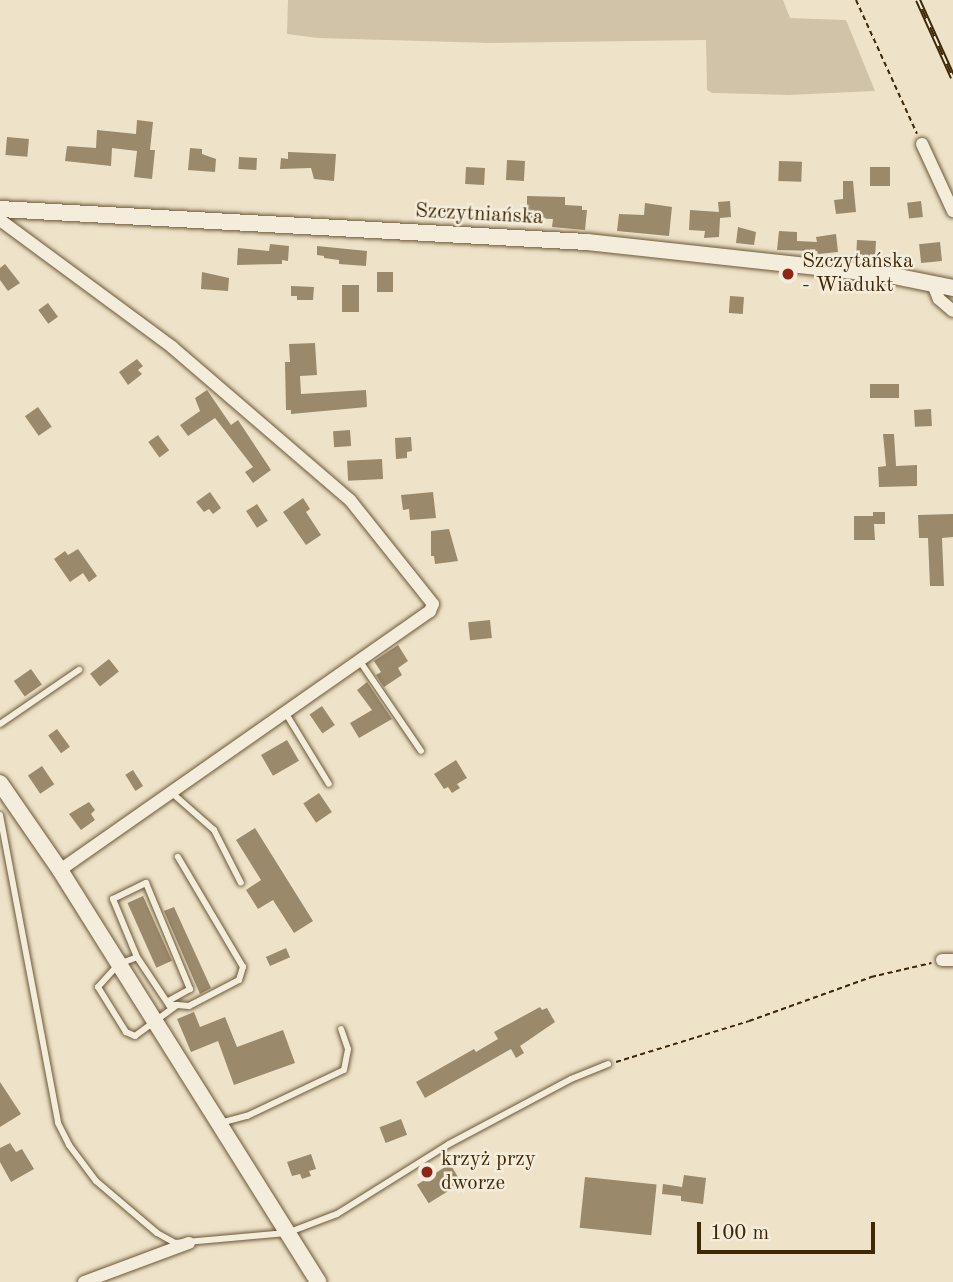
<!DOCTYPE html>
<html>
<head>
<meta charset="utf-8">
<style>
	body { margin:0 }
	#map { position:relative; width:953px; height:1282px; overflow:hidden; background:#eee3c9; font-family:"Old Standard TT",serif }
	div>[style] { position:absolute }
	.green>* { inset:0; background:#d0c3a8 }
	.building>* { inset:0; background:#9a896b; transform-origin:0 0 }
	.path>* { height:2px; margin-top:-1px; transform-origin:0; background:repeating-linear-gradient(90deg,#3f2806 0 5px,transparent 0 8.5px) }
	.roads { filter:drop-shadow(0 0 2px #6b5737) drop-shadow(0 0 2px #6b5737) }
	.service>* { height:6px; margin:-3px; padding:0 3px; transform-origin:3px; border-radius:3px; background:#f4eddc }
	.minor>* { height:12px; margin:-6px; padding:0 6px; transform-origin:6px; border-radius:6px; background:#f4eddc }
	.tertiary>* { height:16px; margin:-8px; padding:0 8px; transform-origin:8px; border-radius:8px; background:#f4eddc }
	.rail>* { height:6px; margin-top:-3px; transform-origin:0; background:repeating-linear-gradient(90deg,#f4eddc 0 10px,#3f2806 0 20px); box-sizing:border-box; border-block:2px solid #3f2806 }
	.dots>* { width:19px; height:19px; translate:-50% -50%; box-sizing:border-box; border:4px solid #f4eddc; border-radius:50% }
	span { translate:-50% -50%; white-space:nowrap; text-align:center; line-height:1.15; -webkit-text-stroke:5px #f4eddc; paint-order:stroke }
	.street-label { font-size:21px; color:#3f2806 }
	.poi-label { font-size:21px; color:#3f2806 }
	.left { translate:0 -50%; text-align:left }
	.scale { position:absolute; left:697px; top:1222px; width:178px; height:32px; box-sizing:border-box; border:4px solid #3f2806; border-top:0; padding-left:9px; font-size:21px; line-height:24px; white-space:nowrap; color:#3f2806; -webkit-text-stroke:5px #f4eddc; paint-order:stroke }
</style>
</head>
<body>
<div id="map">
	<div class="green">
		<i style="clip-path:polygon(288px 0,783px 0,790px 18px,846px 20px,875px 91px,788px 95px,712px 93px,707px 90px,706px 40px,490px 43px,318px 38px,287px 34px)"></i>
	</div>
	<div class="building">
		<i style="clip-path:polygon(137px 120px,153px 122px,150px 150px,155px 150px,152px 179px,134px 177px,137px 151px,112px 148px,111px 166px,65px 161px,67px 146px,96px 148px,97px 130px,136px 134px)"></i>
		<i style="left:7px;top:137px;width:22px;height:18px;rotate:5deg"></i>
		<i style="clip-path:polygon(190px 148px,202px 149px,202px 154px,216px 159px,215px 172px,188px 170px)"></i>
		<i style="clip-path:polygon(288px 152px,336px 154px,334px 181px,314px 179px,311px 168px,280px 169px,281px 158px,288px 159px)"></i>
		<i style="left:239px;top:157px;width:18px;height:12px;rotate:3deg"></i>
		<i style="left:507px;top:160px;width:18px;height:20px;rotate:3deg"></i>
		<i style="left:779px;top:161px;width:23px;height:20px;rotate:2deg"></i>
		<i style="left:466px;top:167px;width:19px;height:17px;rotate:3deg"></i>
		<i style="left:870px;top:167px;width:20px;height:19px"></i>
		<i style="clip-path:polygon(843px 181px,853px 181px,856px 212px,836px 214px,834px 200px,843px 199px)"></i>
		<i style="clip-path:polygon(527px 196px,565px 197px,565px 205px,582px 206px,582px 210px,587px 210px,585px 230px,552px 227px,553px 219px,527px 218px)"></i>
		<i style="clip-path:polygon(730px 201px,731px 217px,720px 218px,719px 237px,704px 238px,705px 231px,689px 230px,690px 210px,719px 212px,718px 202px)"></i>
		<i style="left:921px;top:201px;width:16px;height:14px;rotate:83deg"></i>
		<i style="clip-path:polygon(645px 203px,672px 207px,669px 236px,617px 231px,619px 214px,644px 215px)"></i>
		<i style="clip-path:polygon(738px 227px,756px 232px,754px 245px,736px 243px)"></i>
		<i style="clip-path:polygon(779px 231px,797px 232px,797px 241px,817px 242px,816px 237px,836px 234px,838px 252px,818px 254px,817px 251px,777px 250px)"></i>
		<i style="left:857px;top:240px;width:19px;height:17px;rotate:3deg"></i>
		<i style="left:940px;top:242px;width:19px;height:21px;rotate:84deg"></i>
		<i style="clip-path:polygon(270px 244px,289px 246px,288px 261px,282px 260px,282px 264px,237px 265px,238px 248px,269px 251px)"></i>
		<i style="clip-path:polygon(317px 246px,367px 251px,366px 266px,339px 264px,339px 260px,324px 258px,324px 256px,317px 255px)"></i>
		<i style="clip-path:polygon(5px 264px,20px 283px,8px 291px,0 280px,0 268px)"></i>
		<i style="clip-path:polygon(202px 272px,229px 278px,228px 291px,201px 289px)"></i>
		<i style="left:377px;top:272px;width:16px;height:20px"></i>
		<i style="left:342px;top:285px;width:17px;height:27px"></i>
		<i style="clip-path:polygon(291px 286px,314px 287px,313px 300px,297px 300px,297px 296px,291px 296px)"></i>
		<i style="left:730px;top:296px;width:14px;height:17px;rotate:4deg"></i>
		<i style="left:48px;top:303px;width:17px;height:12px;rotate:54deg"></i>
		<i style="clip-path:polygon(315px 343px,317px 375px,300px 376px,301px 394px,366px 390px,367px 407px,291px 414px,291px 410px,286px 410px,285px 362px,290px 362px,289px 344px)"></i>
		<i style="clip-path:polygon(137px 359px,143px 366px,138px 370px,142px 374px,128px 385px,119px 372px)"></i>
		<i style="left:870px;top:384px;width:29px;height:14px"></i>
		<i style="clip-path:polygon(207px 390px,231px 425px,238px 420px,271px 470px,253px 483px,245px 472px,253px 467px,215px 418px,188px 436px,180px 425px,200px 411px,195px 398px)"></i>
		<i style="left:38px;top:407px;width:24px;height:16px;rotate:55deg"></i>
		<i style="left:931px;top:409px;width:17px;height:17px;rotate:87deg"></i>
		<i style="left:350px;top:430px;width:16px;height:17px;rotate:86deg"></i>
		<i style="clip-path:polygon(883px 434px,894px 434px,896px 466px,917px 465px,917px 486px,879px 487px,878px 467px,886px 466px)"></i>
		<i style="left:158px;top:435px;width:19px;height:12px;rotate:54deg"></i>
		<i style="clip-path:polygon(411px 437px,412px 451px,407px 452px,407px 458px,396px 459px,395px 438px)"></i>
		<i style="left:382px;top:459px;width:20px;height:35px;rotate:87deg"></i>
		<i style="clip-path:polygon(210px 492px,221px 508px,213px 514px,209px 509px,204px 512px,196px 502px)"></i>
		<i style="clip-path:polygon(433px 492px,436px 518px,410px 520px,409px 509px,403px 510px,401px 495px)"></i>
		<i style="clip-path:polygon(303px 498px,310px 509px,306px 512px,321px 535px,306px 545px,283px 512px)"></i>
		<i style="left:257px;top:504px;width:20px;height:13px;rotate:57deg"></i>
		<i style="clip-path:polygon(873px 512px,885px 512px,885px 524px,874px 524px,875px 540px,854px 540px,854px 516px,873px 516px)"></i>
		<i style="clip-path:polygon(953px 514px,953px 537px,942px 538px,944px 586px,930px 586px,928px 538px,919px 538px,918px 515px)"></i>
		<i style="clip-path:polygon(449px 529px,458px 561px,435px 564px,434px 556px,431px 556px,431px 531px)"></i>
		<i style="clip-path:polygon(78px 549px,97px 576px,89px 582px,83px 573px,70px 582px,54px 559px,65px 551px,68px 555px)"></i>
		<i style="left:490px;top:620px;width:18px;height:22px;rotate:84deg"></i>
		<i style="clip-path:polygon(398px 645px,408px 661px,398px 668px,402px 675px,384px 687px,376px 675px,381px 672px,374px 661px)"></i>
		<i style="left:109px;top:659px;width:16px;height:24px;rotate:52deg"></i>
		<i style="left:31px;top:669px;width:19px;height:21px;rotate:55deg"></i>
		<i style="clip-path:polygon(367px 682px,392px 719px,359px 738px,350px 723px,372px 710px,357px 690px)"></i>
		<i style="left:322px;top:706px;width:23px;height:15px;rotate:56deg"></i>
		<i style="left:57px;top:729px;width:22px;height:11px;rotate:54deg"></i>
		<i style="left:287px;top:740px;width:24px;height:30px;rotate:60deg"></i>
		<i style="clip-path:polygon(456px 760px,467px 778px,457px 784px,460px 788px,452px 793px,448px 787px,444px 789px,434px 774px)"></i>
		<i style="left:42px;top:766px;width:22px;height:17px;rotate:56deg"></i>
		<i style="left:133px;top:770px;width:19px;height:9px;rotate:58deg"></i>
		<i style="left:319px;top:793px;width:23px;height:19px;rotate:56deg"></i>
		<i style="clip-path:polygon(89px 802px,95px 810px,91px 814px,95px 820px,81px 830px,69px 814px)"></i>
		<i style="clip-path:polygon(255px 828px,313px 921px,294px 933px,273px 900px,258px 909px,246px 890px,261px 880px,236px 840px)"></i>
		<i style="left:143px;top:896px;width:71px;height:17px;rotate:66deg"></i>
		<i style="clip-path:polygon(174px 907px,211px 988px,200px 994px,164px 911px)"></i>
		<i style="left:286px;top:948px;width:10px;height:22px;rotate:66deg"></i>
		<i style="clip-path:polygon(540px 1007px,542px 1010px,547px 1008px,555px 1022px,520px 1046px,524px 1053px,516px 1058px,511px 1049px,425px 1098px,416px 1082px,474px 1049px,476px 1052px,498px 1039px,494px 1032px)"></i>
		<i style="clip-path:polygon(194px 1012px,200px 1027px,225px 1017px,237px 1047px,283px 1030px,295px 1063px,234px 1085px,218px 1041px,191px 1052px,177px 1019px)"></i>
		<i style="clip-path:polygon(0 1082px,21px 1114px,0 1127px)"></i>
		<i style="left:401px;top:1119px;width:17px;height:23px;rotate:69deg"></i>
		<i style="clip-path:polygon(10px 1143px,16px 1152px,22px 1149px,34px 1169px,11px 1182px,0 1162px,0 1148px)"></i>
		<i style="clip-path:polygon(311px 1154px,316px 1169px,309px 1171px,311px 1176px,302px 1179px,300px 1174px,292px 1176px,287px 1162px)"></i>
		<i style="left:450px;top:1164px;width:22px;height:39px;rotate:58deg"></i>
		<i style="clip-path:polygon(684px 1175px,706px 1178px,703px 1204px,681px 1201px,681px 1196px,662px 1194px,663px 1184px,682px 1187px)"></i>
		<i style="left:585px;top:1177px;width:72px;height:51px;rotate:6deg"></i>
	</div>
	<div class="path">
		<i style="left:856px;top:0;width:147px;rotate:65.5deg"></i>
		<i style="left:616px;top:1062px;width:139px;rotate:-17.1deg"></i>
		<i style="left:749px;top:1021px;width:130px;rotate:-19.8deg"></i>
		<i style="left:871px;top:977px;width:62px;rotate:-13.1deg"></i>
	</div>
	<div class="roads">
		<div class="service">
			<i style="left:359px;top:660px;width:110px;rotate:55.7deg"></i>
			<i style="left:285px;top:712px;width:84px;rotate:58.6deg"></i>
			<i style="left:0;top:724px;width:96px;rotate:-34.4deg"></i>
			<i style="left:172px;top:793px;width:56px;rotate:41.4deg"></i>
			<i style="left:214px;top:830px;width:59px;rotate:63deg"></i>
			<i style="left:0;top:815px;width:313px;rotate:79.3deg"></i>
			<i style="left:58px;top:1123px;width:25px;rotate:63deg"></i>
			<i style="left:69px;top:1145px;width:45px;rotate:53.1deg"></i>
			<i style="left:96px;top:1181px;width:80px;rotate:40.4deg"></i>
			<i style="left:157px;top:1233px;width:21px;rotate:29deg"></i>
			<i style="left:175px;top:1243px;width:112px;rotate:-5.1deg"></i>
			<i style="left:287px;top:1233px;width:53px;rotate:-20.8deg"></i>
			<i style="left:337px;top:1214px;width:132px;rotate:-32deg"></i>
			<i style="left:449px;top:1144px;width:138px;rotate:-28deg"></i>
			<i style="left:571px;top:1079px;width:40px;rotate:-22deg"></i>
			<i style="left:137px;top:957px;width:63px;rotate:-112.5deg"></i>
			<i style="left:113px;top:899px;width:37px;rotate:-26deg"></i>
			<i style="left:146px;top:883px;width:115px;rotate:67.5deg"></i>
			<i style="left:190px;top:989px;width:26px;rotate:151deg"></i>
			<i style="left:177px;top:1005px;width:52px;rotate:143.6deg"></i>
			<i style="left:135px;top:1036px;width:10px;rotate:-156deg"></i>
			<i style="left:126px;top:1032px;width:53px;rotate:-121.9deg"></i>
			<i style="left:98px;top:987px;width:31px;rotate:-48deg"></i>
			<i style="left:119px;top:964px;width:19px;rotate:-21deg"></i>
			<i style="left:137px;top:957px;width:58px;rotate:56.3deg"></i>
			<i style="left:169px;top:1005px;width:8px"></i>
			<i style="left:177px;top:1005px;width:12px;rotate:5deg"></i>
			<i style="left:189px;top:1006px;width:56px;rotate:-27.5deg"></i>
			<i style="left:239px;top:980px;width:14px;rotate:-73deg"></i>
			<i style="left:243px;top:967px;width:128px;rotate:-120.6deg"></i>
			<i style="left:220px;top:1123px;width:28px;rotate:-15deg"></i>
			<i style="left:247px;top:1116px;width:107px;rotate:-25.4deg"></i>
			<i style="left:344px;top:1070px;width:21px;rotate:-79deg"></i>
			<i style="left:348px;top:1049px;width:21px;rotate:-109deg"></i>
		</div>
		<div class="minor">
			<i style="left:922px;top:144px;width:74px;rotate:65.2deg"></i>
			<i style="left:0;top:220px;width:214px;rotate:36.4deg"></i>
			<i style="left:172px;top:347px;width:235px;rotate:40.7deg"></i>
			<i style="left:350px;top:500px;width:133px;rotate:51.4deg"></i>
			<i style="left:433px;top:604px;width:8px;rotate:113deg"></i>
			<i style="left:430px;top:611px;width:452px;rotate:145deg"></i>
			<i style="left:932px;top:282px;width:18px;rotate:68deg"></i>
			<i style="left:939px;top:299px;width:18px;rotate:41deg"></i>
			<i style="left:942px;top:960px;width:11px"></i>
			<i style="left:84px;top:1282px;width:112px;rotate:-20.4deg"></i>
		</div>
		<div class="tertiary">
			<i style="left:0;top:209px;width:588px;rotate:3.22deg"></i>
			<i style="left:587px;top:242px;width:304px;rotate:6.2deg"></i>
			<i style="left:889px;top:275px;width:65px;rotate:11.5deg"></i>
			<i style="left:0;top:783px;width:106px;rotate:55.4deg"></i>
			<i style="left:60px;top:870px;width:486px;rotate:57.9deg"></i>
		</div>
	</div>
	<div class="rail">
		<i style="left:918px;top:0;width:85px;rotate:65.8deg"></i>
	</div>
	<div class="dots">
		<i style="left:788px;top:274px;background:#8f2418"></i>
		<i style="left:427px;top:1172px;background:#8f2418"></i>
	</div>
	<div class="street-label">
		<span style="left:479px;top:215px;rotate:3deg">Szczytniańska</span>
	</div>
	<div class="poi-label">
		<span class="left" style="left:802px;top:274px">Szczytańska<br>- Wiadukt</span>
		<span class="left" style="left:441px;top:1172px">krzyż przy<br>dworze</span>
	</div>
	<div class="scale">100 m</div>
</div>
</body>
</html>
